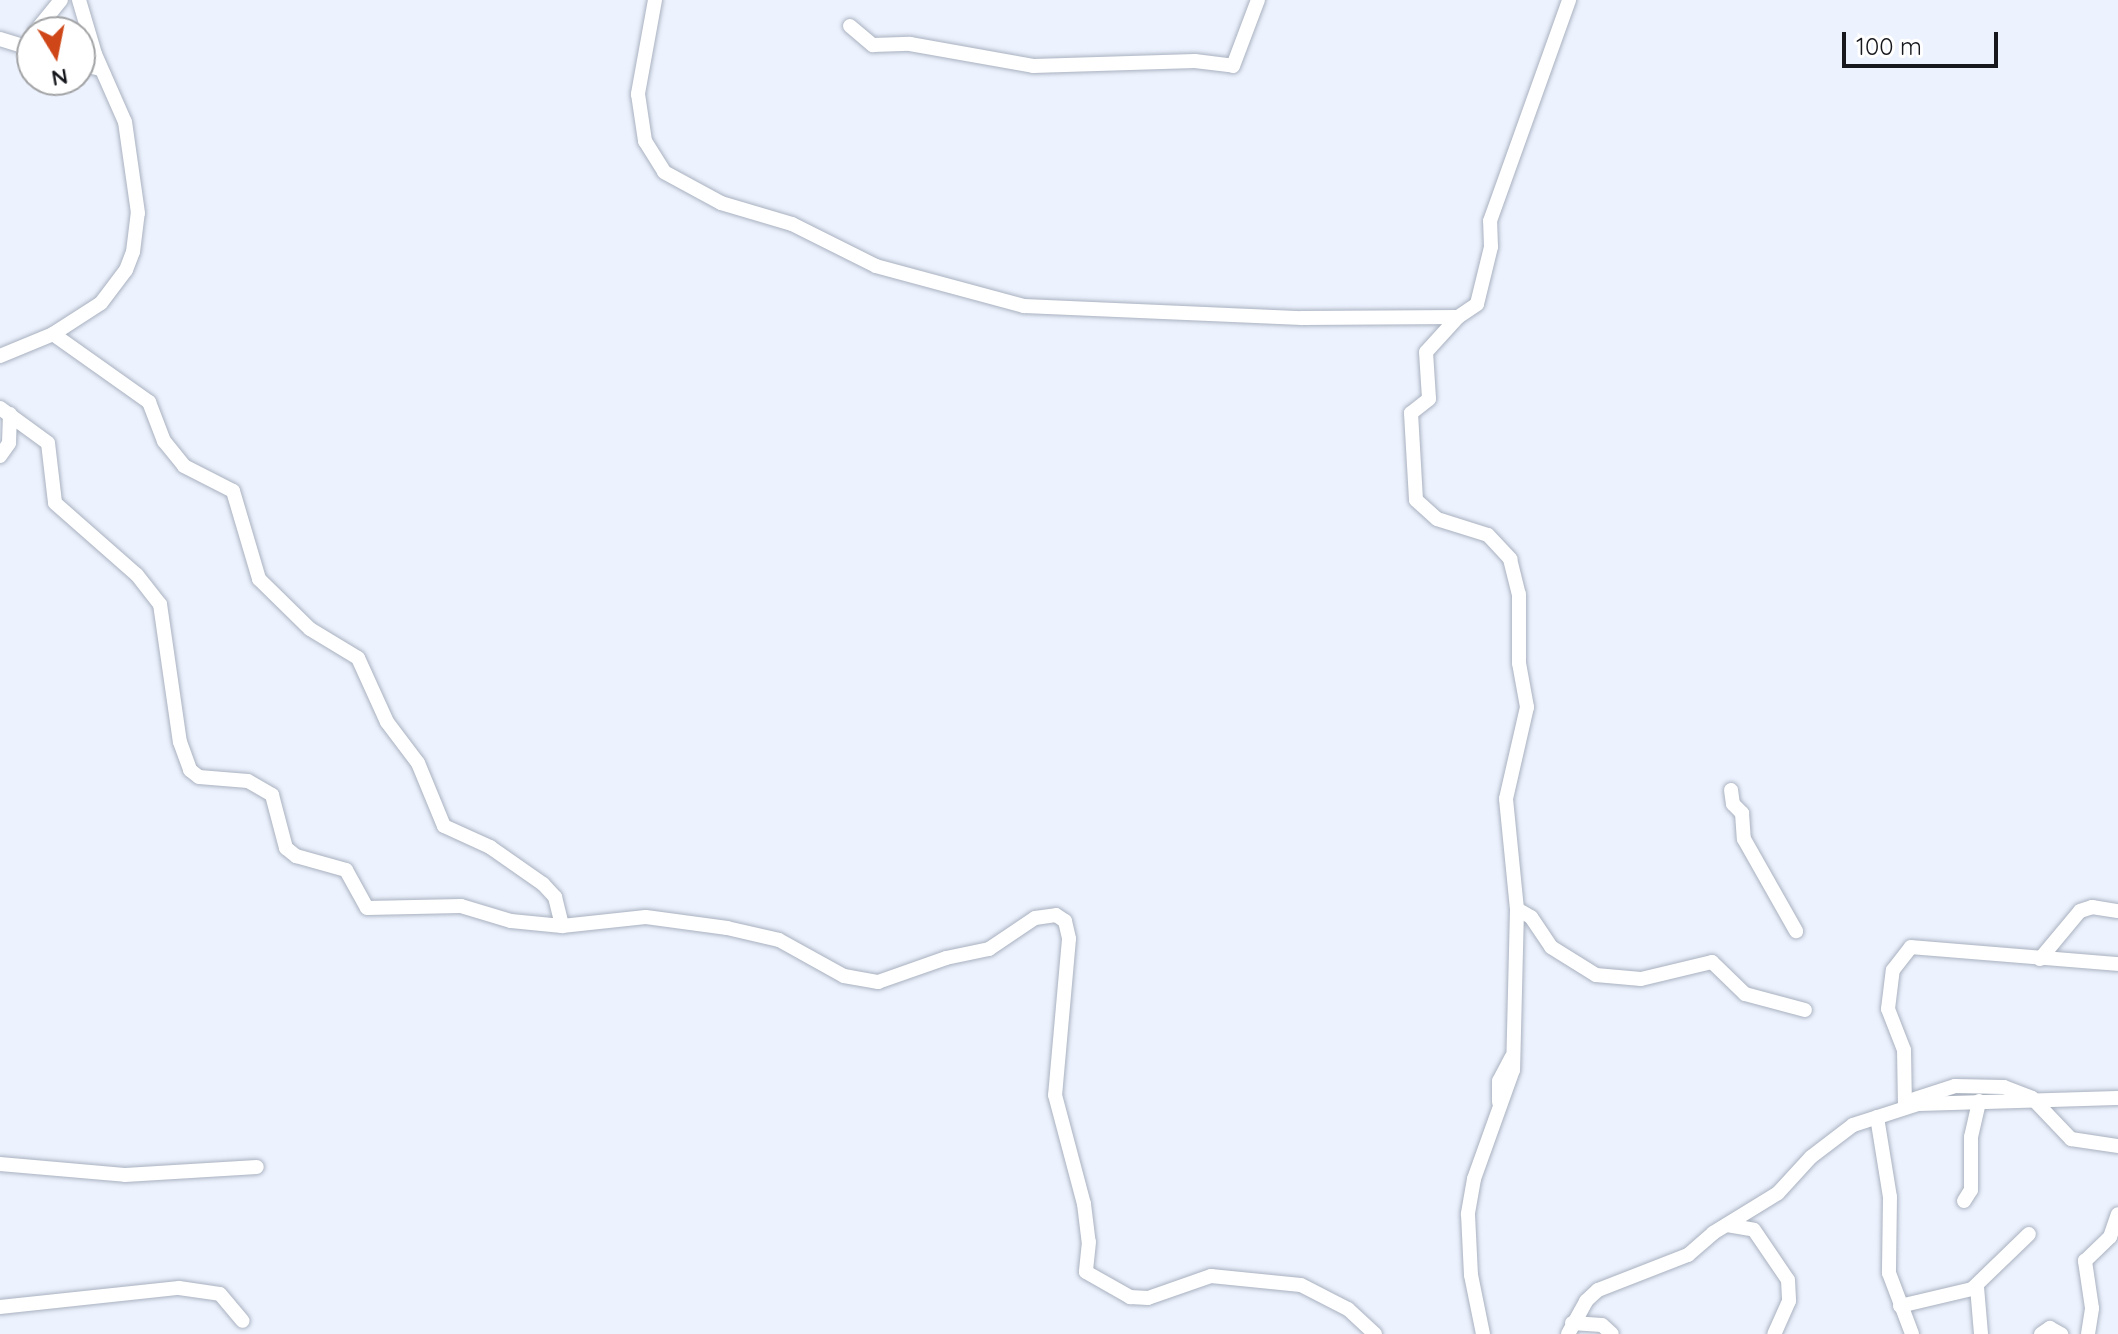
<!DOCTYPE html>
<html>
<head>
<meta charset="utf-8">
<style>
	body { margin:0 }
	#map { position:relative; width:2118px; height:1334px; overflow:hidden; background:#ecf2fe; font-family:Quicksand,sans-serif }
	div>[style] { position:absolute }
	.roads { filter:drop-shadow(0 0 2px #a9b1bf) drop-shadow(0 0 2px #a9b1bf) }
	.minor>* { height:14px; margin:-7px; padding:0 7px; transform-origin:7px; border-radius:7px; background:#fff }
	span { translate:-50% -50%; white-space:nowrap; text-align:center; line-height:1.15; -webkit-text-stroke:6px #fff; paint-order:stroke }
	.north { position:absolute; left:16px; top:16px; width:80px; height:80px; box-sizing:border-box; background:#fff; border:2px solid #a2a3a5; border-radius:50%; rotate:170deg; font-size:22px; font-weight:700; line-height:32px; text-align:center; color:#16181d }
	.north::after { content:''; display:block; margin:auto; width:28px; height:36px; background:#cf4718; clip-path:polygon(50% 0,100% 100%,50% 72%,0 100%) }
	.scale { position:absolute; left:1842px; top:32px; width:156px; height:36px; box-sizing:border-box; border:4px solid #16181d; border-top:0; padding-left:10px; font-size:24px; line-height:28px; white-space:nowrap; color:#16181d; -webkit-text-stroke:6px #fff; paint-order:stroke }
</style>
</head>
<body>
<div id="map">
	<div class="roads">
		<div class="minor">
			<i style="left:655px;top:0;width:96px;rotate:100.3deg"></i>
			<i style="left:638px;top:94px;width:48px;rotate:81.5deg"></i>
			<i style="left:645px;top:141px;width:36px;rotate:58deg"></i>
			<i style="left:664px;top:172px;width:65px;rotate:28.5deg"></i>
			<i style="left:721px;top:203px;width:74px;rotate:16.5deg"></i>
			<i style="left:792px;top:224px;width:94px;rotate:26.6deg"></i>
			<i style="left:876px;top:266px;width:153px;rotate:15.1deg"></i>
			<i style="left:1024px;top:306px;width:278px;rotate:2.5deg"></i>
			<i style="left:1302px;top:318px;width:156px;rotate:-0.4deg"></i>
			<i style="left:1458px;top:317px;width:23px;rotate:-34deg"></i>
			<i style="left:1477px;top:304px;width:59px;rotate:-76.2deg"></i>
			<i style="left:1491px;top:247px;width:26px;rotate:-92deg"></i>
			<i style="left:1490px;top:221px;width:235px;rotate:-70.3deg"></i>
			<i style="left:850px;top:26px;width:30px;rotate:40deg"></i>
			<i style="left:873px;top:45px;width:37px;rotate:-2deg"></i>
			<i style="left:910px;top:44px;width:125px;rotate:10.1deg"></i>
			<i style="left:1033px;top:66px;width:162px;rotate:-1.8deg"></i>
			<i style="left:1195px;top:61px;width:38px;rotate:7deg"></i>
			<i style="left:1233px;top:66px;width:71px;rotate:-69.3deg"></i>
			<i style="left:35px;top:32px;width:41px;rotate:-50.9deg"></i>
			<i style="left:0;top:39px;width:34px;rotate:17deg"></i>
			<i style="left:80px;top:64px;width:21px;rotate:14deg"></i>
			<i style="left:1458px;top:317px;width:47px;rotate:132.4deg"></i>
			<i style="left:1426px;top:352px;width:47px;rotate:86.3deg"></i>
			<i style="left:1429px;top:399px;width:23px;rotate:142deg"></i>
			<i style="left:1411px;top:413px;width:87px;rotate:86.7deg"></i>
			<i style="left:1416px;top:500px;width:28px;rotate:42deg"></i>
			<i style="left:1437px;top:519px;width:53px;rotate:17.4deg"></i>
			<i style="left:1488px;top:535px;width:33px;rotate:47deg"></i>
			<i style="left:1510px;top:559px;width:36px;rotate:76deg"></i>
			<i style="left:1519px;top:594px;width:69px;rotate:90deg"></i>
			<i style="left:1519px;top:663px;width:45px;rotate:79.7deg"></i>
			<i style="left:1527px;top:707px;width:94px;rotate:102.9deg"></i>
			<i style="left:1506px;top:799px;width:111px;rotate:84.3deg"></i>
			<i style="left:1517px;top:909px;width:161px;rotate:91.4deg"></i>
			<i style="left:1513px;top:1070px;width:116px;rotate:109.7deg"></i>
			<i style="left:1474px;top:1179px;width:36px;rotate:100deg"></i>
			<i style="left:1468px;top:1214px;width:61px;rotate:87.2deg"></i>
			<i style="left:1471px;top:1275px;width:60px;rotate:78.5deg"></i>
			<i style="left:53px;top:334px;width:118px;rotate:35.3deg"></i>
			<i style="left:149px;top:402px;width:42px;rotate:69deg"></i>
			<i style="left:164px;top:441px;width:32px;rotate:51deg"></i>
			<i style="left:184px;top:466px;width:55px;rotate:27deg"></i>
			<i style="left:233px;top:491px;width:92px;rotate:73.5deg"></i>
			<i style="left:259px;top:579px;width:71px;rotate:44.4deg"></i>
			<i style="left:310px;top:629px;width:56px;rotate:31.1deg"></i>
			<i style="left:358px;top:658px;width:70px;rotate:65.6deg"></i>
			<i style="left:387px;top:722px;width:51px;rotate:52.9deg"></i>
			<i style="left:418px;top:763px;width:68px;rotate:67.6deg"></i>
			<i style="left:444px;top:826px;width:51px;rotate:24.5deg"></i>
			<i style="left:490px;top:847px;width:65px;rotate:34.9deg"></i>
			<i style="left:543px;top:884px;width:18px;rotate:47deg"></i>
			<i style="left:555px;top:897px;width:30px;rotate:76deg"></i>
			<i style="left:0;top:356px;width:57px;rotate:-22.5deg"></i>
			<i style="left:53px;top:334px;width:57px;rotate:-32.9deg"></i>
			<i style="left:101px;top:303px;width:41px;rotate:-52.9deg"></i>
			<i style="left:126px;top:270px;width:19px;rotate:-69deg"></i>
			<i style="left:133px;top:252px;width:39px;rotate:-83deg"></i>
			<i style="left:138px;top:213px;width:92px;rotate:-98.1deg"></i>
			<i style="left:125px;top:122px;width:74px;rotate:-113.8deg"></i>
			<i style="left:95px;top:54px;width:56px;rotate:-106.5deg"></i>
			<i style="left:0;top:408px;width:59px;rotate:36.1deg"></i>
			<i style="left:48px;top:443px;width:60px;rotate:83.3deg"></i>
			<i style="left:55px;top:503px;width:109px;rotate:41.3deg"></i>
			<i style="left:137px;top:575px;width:37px;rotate:52deg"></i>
			<i style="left:160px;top:604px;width:139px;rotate:81.8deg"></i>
			<i style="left:180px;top:742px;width:30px;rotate:70deg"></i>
			<i style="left:190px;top:770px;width:11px;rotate:38deg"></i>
			<i style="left:199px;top:777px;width:49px;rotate:4.7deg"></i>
			<i style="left:248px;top:781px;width:28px;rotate:30deg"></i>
			<i style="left:272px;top:795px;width:55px;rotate:75.2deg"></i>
			<i style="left:286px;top:848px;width:13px;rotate:39deg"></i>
			<i style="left:296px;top:856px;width:52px;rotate:15.6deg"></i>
			<i style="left:346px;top:870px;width:43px;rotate:61.1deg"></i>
			<i style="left:367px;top:908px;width:94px;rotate:-1.2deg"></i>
			<i style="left:461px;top:906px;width:52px;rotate:16.7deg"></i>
			<i style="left:511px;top:921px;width:51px;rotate:5.6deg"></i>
			<i style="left:562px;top:926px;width:84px;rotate:-6.1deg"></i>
			<i style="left:646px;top:917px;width:82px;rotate:7.7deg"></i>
			<i style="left:727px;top:928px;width:53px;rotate:13deg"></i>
			<i style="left:779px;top:940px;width:74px;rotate:29deg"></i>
			<i style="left:844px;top:976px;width:35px;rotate:10deg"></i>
			<i style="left:878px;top:982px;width:72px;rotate:-19.4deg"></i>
			<i style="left:946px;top:958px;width:44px;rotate:-11.8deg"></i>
			<i style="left:989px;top:949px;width:55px;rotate:-34deg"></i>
			<i style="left:1035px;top:918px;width:21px;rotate:-8deg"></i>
			<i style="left:1056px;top:915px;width:11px;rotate:34deg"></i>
			<i style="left:1065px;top:921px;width:18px;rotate:77deg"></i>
			<i style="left:1069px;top:939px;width:157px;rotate:95.1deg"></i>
			<i style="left:1055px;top:1095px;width:113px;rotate:75.1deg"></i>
			<i style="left:1084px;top:1204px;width:38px;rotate:83deg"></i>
			<i style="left:1089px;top:1242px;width:30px;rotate:96deg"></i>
			<i style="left:1086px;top:1272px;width:51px;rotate:29.6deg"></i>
			<i style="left:1130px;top:1297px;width:18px;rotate:3deg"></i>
			<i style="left:1148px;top:1298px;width:67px;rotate:-19.2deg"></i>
			<i style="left:1211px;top:1276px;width:90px;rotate:5.7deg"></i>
			<i style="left:1301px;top:1285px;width:53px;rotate:27.1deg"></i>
			<i style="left:1348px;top:1309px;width:37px;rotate:43deg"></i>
			<i style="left:0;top:456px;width:16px;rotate:-55deg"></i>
			<i style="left:9px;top:443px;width:29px;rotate:-88deg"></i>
			<i style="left:1731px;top:790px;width:14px;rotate:82deg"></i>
			<i style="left:1733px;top:804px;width:13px;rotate:45deg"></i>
			<i style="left:1742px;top:813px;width:26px;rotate:86deg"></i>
			<i style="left:1744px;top:839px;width:106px;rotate:60.5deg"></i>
			<i style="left:1517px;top:909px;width:16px;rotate:30deg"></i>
			<i style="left:1531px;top:917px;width:36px;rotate:56deg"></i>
			<i style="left:1551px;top:947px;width:53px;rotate:31.9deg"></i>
			<i style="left:1596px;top:975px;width:45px;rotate:5.1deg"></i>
			<i style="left:1641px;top:979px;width:73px;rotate:-13.5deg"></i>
			<i style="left:1712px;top:962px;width:46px;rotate:44.1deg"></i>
			<i style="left:1745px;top:994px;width:62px;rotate:14.9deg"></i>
			<i style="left:2040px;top:959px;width:62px;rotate:-50.2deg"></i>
			<i style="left:2080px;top:911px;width:13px;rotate:-18deg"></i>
			<i style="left:2092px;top:907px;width:26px;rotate:9deg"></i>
			<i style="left:1915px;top:1099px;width:42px;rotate:-18deg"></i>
			<i style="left:1955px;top:1086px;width:49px;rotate:1.2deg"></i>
			<i style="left:2004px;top:1087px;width:30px;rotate:21deg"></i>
			<i style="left:2032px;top:1098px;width:57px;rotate:46.4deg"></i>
			<i style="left:2071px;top:1139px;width:48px;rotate:8.5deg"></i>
			<i style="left:1499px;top:1102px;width:21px;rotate:-90deg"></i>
			<i style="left:1499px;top:1081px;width:27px;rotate:-62deg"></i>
			<i style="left:1905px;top:1107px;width:57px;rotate:-91deg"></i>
			<i style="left:1904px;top:1050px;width:44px;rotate:-111.3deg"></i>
			<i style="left:1888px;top:1009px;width:39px;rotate:-83deg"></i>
			<i style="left:1893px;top:970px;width:29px;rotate:-52deg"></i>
			<i style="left:1911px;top:947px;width:208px;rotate:4.7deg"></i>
			<i style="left:1877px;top:1117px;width:81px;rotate:80.8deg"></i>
			<i style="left:1890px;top:1197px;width:76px;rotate:90.8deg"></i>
			<i style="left:1889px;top:1273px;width:65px;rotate:69.3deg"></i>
			<i style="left:0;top:1164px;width:125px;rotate:5deg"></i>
			<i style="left:125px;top:1175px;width:132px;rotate:-3.5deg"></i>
			<i style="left:1964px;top:1201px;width:13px;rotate:-58deg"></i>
			<i style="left:1971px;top:1190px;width:53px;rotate:-90deg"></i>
			<i style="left:1971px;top:1137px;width:37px;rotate:-77deg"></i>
			<i style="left:1727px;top:1225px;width:27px;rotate:10deg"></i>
			<i style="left:1754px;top:1230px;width:60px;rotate:55.8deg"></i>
			<i style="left:1788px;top:1280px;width:21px;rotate:87deg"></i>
			<i style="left:1789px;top:1301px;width:36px;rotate:114deg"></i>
			<i style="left:1977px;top:1287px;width:47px;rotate:85.1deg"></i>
			<i style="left:1900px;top:1306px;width:74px;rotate:-13.3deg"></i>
			<i style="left:1972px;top:1289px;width:79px;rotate:-44deg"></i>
			<i style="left:0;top:1307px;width:180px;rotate:-6.1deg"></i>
			<i style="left:179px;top:1288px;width:41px;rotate:8.3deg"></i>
			<i style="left:220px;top:1294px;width:35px;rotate:50deg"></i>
			<i style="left:1572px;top:1323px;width:30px;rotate:4deg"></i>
			<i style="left:1602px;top:1325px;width:13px;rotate:42deg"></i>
			<i style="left:1568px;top:1334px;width:38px;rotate:-61deg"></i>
			<i style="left:1586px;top:1301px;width:16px;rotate:-43deg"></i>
			<i style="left:1598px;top:1290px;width:97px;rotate:-21.3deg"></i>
			<i style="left:1688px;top:1255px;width:33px;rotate:-41deg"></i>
			<i style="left:1713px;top:1233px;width:76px;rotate:-31.6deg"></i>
			<i style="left:1778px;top:1193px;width:49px;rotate:-47.5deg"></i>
			<i style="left:1811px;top:1157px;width:53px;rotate:-37.3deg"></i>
			<i style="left:1853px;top:1125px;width:68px;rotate:-17.9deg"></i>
			<i style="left:1918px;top:1104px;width:200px;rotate:-1.7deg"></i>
			<i style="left:2041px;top:1334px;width:11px;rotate:-34deg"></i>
			<i style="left:2050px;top:1328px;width:13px;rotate:29deg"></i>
			<i style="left:2088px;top:1334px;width:26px;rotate:-81deg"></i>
			<i style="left:2092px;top:1308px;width:48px;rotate:-98.5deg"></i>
			<i style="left:2085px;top:1261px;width:35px;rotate:-44deg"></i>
			<i style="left:2110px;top:1237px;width:24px;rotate:-71deg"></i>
		</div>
	</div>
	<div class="north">N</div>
	<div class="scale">100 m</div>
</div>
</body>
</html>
